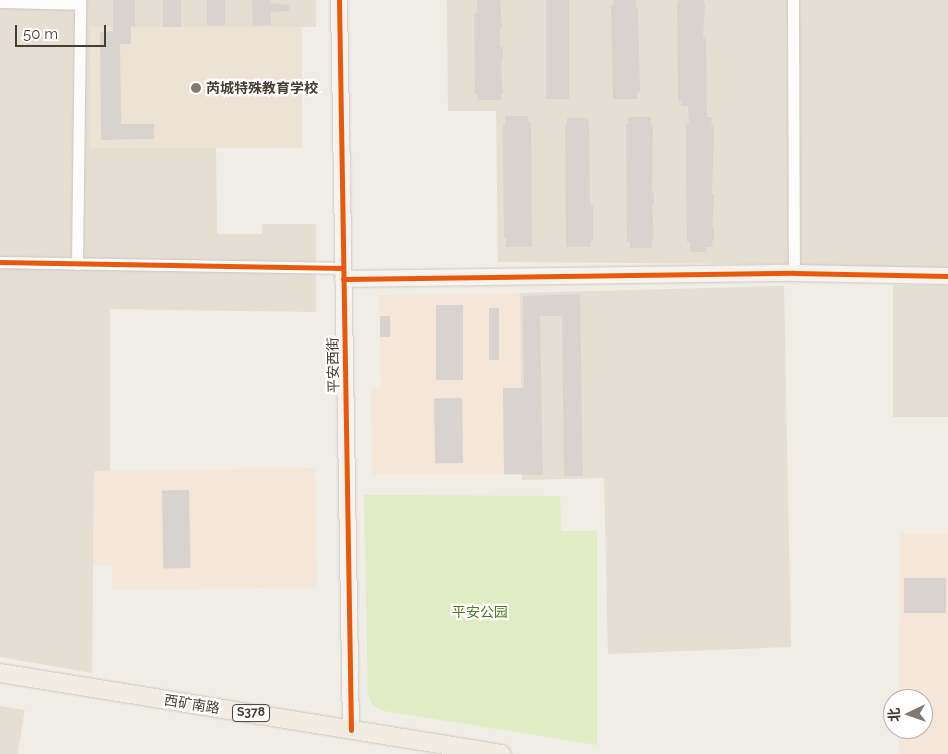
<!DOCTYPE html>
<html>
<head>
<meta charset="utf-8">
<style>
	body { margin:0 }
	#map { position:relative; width:948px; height:754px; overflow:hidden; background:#f0ece6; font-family:Raleway,"Noto Sans SC",sans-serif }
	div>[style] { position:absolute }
	.residential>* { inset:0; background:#e5ded3; transform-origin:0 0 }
	.commercial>* { inset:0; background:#f4e6d8 }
	.education>* { inset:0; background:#ece3d5; transform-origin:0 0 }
	.green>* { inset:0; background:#e0ecc4 }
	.building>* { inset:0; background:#d8d3ce; transform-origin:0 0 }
	.roads { filter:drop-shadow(0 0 1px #ccc8c2) drop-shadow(0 0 1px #ccc8c2) }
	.street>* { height:11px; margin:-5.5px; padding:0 5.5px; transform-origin:5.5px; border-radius:5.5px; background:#fdfcfb }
	.secondary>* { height:16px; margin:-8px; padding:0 8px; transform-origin:8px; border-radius:8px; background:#f6f3ee }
	.primary>* { height:18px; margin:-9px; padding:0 9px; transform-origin:9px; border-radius:9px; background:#f1ebe2 }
	.cycleway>* { height:5px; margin:-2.5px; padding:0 2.5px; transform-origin:2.5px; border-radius:2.5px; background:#e8590c }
	.dots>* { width:14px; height:14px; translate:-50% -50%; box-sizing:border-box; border:2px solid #fff; border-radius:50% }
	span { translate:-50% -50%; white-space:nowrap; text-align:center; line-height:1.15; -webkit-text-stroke:4.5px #fff; paint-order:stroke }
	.shield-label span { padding:1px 4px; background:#fff; border:1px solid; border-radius:4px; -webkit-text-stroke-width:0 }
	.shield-label { font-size:12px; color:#463d33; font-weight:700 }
	.poi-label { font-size:14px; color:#463d33; font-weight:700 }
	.left { translate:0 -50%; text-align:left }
	.street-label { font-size:14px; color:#463d33 }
	.park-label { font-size:14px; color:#4b7c21 }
	.north { position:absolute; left:883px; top:689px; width:50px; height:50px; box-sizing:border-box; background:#fff; border:1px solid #b5b1ad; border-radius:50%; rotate:267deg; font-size:14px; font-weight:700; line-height:20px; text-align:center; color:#463d33 }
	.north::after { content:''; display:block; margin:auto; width:18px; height:22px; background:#827a72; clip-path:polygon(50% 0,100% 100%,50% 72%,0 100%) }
	.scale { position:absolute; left:15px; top:25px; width:91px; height:22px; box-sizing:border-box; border:2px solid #463d33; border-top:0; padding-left:6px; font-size:15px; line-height:18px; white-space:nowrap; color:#463d33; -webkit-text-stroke:4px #fff; paint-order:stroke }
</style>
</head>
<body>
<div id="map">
	<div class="residential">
		<i style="clip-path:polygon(0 0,316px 0,316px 27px,90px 28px,90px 147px,216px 148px,217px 234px,262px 234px,262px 224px,316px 224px,316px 312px,110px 309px,110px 471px,94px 471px,92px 673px,0 657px)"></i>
		<i style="clip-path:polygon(447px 0,948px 0,948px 271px,781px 269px,780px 264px,498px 262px,496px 111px,448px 111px)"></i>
		<i style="left:893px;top:285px;width:55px;height:132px"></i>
		<i style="clip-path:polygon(784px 286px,791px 647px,608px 654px,604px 478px,522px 480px,520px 293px)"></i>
		<i style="left:0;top:706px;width:25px;height:48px;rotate:9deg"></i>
	</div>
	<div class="commercial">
		<i style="clip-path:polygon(520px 293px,522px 475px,372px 475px,371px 388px,381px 387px,379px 295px)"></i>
		<i style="clip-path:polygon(315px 468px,317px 587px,112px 590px,112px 565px,93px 565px,94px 471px)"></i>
		<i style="clip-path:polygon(900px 533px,948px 533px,948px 754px,899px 754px,899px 729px,923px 729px,923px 699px,899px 699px)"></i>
	</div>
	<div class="education">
		<i style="left:302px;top:27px;width:121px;height:212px;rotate:90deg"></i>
	</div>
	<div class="green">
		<i style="clip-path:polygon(364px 495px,560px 496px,561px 531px,597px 531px,597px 745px,384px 711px,373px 706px,368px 695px)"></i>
	</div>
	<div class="building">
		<i style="clip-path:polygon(113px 0,135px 0,135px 26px,131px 26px,131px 44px,120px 44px,121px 124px,154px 124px,154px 139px,101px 140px,100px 32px,113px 31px)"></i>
		<i style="left:163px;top:0;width:18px;height:27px"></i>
		<i style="left:207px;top:0;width:18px;height:25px"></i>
		<i style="clip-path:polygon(252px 0,271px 0,271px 3px,289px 5px,289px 11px,271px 12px,271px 25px,253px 25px)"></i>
		<i style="clip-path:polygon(477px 0,500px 0,502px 27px,500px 28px,500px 47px,503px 47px,503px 61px,501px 61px,503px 94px,501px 94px,501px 100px,478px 100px,478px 94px,475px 94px,474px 13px,477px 13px)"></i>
		<i style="left:546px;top:0;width:23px;height:99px"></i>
		<i style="clip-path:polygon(614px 0,636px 0,636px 8px,638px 8px,640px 92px,637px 93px,637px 99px,613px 99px,611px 5px,614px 5px)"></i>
		<i style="clip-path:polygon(680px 0,703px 0,705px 4px,703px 37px,706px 37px,707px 117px,712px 117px,711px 125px,714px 125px,712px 194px,714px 194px,712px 228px,714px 227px,714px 240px,712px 240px,713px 247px,706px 247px,706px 252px,690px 252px,690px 242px,687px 242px,686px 124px,689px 124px,688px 106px,681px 106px,681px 101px,678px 101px,677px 2px)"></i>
		<i style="clip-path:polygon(505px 116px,528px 116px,528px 122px,531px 122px,532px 247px,506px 247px,506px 238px,504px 238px,503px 125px,505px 125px)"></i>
		<i style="clip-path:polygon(628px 117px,651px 117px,651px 125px,653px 125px,652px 193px,654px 193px,654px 206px,652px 206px,654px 239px,652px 239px,652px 248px,630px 248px,630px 242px,627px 242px,626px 124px,629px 124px)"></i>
		<i style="clip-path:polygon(567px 118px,587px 118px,589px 123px,590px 199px,591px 205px,593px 205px,593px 241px,591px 241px,591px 247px,566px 247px,565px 125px,567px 125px)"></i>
		<i style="clip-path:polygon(580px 294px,583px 476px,564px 476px,562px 316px,540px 316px,543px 475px,504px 474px,503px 388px,524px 388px,523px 296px)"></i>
		<i style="left:436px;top:305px;width:27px;height:75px"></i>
		<i style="left:489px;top:308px;width:10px;height:52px"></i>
		<i style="left:380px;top:316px;width:10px;height:21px"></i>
		<i style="left:462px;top:398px;width:65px;height:28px;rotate:89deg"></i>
		<i style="left:189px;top:490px;width:78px;height:27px;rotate:89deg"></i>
		<i style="left:946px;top:578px;width:35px;height:42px;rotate:90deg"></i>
	</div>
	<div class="roads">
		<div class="street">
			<i style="left:793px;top:0;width:273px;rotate:89.8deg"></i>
			<i style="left:0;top:2px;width:80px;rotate:1.4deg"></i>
			<i style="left:0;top:262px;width:343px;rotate:1deg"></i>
			<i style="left:77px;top:264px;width:264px;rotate:-89.3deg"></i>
		</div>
		<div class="secondary">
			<i style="left:339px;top:0;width:730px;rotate:89.06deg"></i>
			<i style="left:343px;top:279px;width:451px;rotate:-0.8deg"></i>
			<i style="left:794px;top:273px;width:154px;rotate:1.1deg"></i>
		</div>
		<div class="primary">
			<i style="left:0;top:673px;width:508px;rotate:9.17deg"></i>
		</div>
	</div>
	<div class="cycleway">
		<i style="left:339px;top:0;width:730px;rotate:89.06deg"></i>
		<i style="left:0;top:262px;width:343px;rotate:1deg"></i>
		<i style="left:343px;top:279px;width:451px;rotate:-0.8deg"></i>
		<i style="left:794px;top:273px;width:154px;rotate:1.1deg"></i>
	</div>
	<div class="dots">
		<i style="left:196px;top:88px;background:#827a72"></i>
	</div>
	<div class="shield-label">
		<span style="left:251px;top:713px">S378</span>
	</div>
	<div class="poi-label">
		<span class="left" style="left:206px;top:88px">芮城特殊教育学校</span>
	</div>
	<div class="street-label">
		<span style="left:333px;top:365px;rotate:-91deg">平安西街</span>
		<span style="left:192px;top:704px;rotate:9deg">西矿南路</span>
	</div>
	<div class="park-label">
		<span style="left:480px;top:612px">平安公园</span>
	</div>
	<div class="north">北</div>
	<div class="scale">50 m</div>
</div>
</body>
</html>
